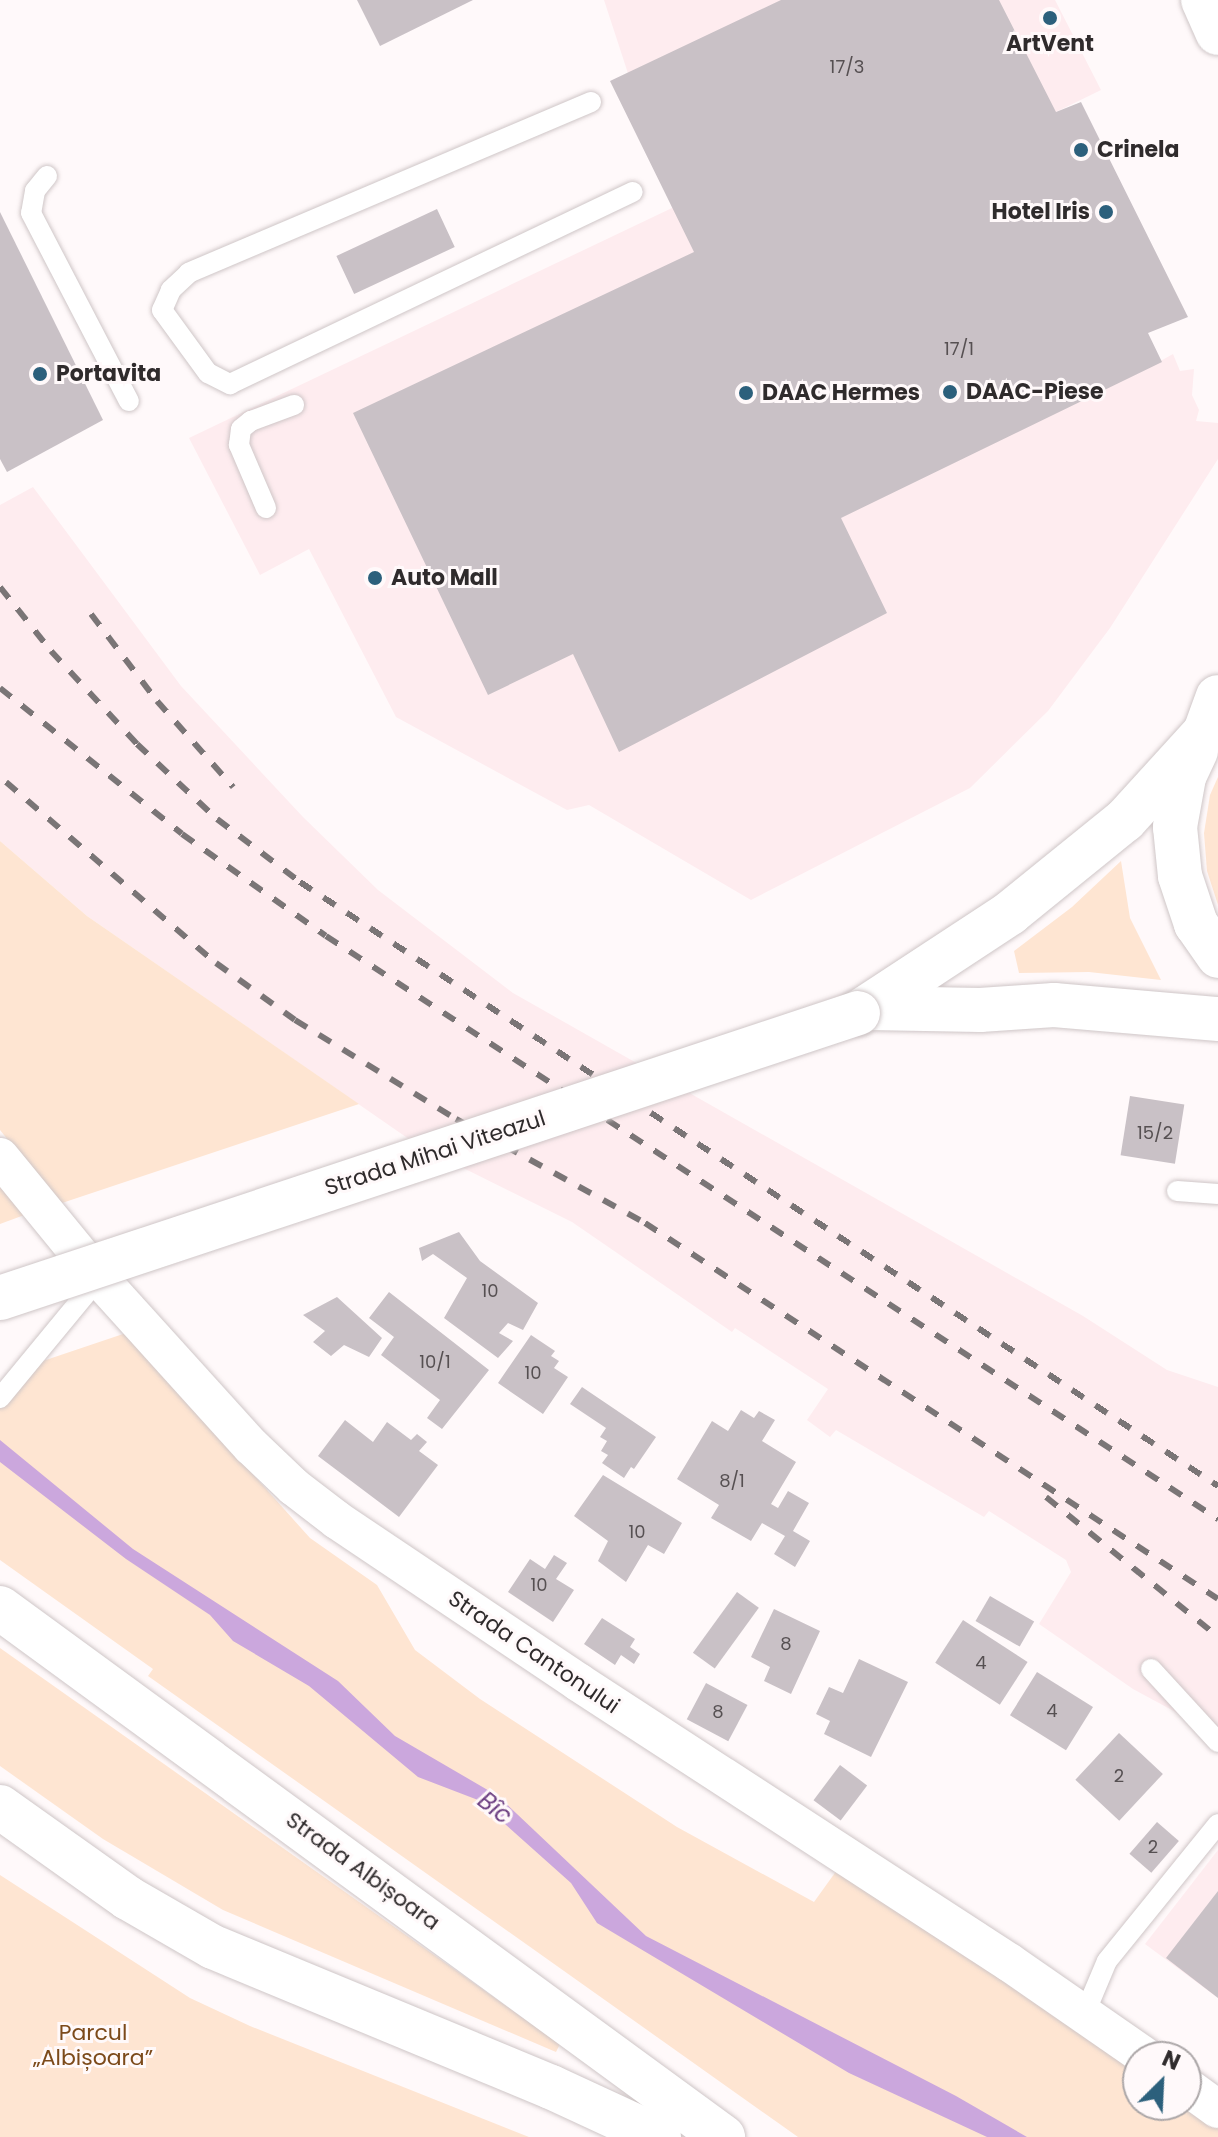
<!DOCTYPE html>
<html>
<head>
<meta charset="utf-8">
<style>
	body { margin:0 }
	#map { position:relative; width:1218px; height:2137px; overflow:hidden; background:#fff9fa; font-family:Poppins,sans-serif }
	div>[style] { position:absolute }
	.built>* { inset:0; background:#feecef }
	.green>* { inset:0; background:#fee5d2 }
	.water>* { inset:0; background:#cba7dd }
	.building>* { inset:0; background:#c9c1c6; transform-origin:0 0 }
	.roads { filter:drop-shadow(0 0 2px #cfc6c7) drop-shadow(0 0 2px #cfc6c7) }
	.lane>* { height:20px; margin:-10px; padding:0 10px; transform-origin:10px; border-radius:10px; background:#fff }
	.street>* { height:38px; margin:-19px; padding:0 19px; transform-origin:19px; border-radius:19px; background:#fff }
	.primary>* { height:44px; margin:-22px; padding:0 22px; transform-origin:22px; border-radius:22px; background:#fff }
	.rail>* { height:6px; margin-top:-3px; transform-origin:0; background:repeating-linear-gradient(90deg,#7a7576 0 14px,transparent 0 28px) }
	.bridges { filter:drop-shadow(0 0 2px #cfc6c7) drop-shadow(0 0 2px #cfc6c7) }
	.primary-bridge>* { height:44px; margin:-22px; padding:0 22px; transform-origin:22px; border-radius:22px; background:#fff }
	.dots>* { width:22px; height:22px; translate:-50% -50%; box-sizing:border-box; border:4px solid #fff9fa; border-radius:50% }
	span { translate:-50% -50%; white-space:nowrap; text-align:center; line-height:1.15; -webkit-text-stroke:6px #fff9fa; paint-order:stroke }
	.number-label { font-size:18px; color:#565052 }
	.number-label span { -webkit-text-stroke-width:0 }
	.poi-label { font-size:22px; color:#2f2b2c; font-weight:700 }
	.left { translate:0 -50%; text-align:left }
	.right { translate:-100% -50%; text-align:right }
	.street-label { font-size:22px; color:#2f2b2c }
	.park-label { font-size:22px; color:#7c4a1a }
	.water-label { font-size:24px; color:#6e4183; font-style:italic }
	.north { position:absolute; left:1122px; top:2041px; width:80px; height:80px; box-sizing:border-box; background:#fff9fa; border:2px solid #aca7a8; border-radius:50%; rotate:24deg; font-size:22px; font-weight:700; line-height:32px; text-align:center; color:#2f2b2c }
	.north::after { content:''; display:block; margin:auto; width:28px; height:36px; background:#2c607c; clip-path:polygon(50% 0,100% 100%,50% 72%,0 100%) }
</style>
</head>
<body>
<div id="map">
	<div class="built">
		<i style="clip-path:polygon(604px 0,1055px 0,1101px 90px,1056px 112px,1137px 374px,1173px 354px,1180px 371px,1194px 369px,1192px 395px,1199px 410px,1196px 421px,1218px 423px,1218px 459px,1110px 628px,1048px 711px,970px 788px,751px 900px,589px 805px,567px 810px,396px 717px,309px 549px,260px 575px,189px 438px,672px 208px)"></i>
		<i style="clip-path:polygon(33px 487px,181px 686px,303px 817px,378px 890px,513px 993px,1083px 1316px,1167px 1370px,1218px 1387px,1218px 1735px,1133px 1689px,1039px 1624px,1071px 1572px,1066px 1560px,989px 1511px,984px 1517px,836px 1430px,830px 1437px,807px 1420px,828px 1389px,735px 1328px,732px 1332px,572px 1222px,419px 1146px,87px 916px,0 841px,0 505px)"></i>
		<i style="clip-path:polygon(1218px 1850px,1218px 1998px,1145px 1944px)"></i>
	</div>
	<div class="green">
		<i style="clip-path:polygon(1218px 777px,1218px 905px,1207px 871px,1204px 833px,1210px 795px)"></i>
		<i style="clip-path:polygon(0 841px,87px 916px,359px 1104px,59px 1204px,0 1130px)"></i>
		<i style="clip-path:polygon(1121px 861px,1130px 918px,1161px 980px,1089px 972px,1019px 973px,1014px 951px,1072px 907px)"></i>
		<i style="clip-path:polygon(0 1180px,27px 1214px,0 1224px)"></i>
		<i style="clip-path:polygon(126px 1333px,310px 1538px,377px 1585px,415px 1650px,480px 1699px,677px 1827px,814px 1902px,837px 1870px,1138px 2065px,1138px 2105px,1186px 2105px,1218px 2124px,1218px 2137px,798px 2137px,148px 1676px,153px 1669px,0 1560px,0 1408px,37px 1363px)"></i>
		<i style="clip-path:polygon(0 1648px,560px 2044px,556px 2052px,223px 1910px,103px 1839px,0 1766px)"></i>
		<i style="clip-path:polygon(0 1875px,190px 1998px,250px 2026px,529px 2137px,0 2137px)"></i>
	</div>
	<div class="water">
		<i style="clip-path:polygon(0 1440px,133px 1549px,338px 1681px,395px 1736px,498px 1796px,646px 1936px,956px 2096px,1027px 2137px,987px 2137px,849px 2073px,597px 1923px,571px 1883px,478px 1800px,418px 1777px,309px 1686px,233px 1641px,210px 1615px,126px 1559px,0 1462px)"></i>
	</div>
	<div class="building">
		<i style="clip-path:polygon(357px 0,473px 0,380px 46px)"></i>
		<i style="clip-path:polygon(781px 0,999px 0,1056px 112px,1081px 102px,1188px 317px,1148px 333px,1162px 362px,841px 518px,887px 613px,619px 752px,573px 654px,488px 695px,353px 413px,694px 252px,610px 81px)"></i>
		<i style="left:437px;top:209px;width:42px;height:111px;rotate:65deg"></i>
		<i style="clip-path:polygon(0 212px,103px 420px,7px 472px,0 459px)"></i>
		<i style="left:1130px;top:1096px;width:55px;height:60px;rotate:9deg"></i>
		<i style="clip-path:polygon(459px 1232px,480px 1261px,538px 1303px,523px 1330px,508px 1323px,499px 1333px,513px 1341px,498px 1358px,444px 1318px,467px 1278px,433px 1254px,422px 1261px,419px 1248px)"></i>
		<i style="clip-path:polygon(389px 1292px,489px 1370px,442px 1429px,427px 1418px,440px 1400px,381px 1355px,394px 1337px,369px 1318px)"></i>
		<i style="clip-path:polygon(337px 1297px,382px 1338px,369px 1357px,344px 1345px,331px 1356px,313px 1342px,325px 1331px,303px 1315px)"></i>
		<i style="clip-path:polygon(531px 1335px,555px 1351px,551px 1356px,559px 1361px,554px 1368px,568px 1377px,543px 1414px,498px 1383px)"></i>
		<i style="clip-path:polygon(582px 1387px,656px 1437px,634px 1469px,631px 1467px,624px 1478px,602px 1463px,608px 1455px,601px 1451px,607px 1441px,600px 1437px,606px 1428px,570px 1404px)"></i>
		<i style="clip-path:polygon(741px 1410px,754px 1418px,759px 1411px,775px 1420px,762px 1441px,796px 1462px,771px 1504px,778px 1508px,788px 1491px,809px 1503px,793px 1531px,810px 1541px,795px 1567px,774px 1554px,785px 1536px,762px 1523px,751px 1541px,711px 1518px,719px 1505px,677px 1479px,712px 1421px,728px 1431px)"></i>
		<i style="clip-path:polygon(345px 1420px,373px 1442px,387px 1422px,411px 1440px,417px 1434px,427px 1442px,419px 1451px,438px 1465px,399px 1517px,318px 1456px)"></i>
		<i style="clip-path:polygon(603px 1475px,682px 1523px,664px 1554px,648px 1545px,626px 1582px,598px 1561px,608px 1541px,574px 1516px)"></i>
		<i style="clip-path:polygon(554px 1555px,567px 1563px,556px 1579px,574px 1590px,553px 1622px,508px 1592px,530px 1559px,545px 1569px)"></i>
		<i style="left:737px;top:1592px;width:27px;height:75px;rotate:36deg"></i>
		<i style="left:990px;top:1596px;width:51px;height:29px;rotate:30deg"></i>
		<i style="clip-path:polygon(774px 1609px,820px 1631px,791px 1694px,764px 1681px,770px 1667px,751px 1657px)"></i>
		<i style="clip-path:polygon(602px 1618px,635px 1639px,630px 1647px,640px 1654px,634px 1664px,621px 1655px,615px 1665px,584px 1644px)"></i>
		<i style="left:963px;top:1620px;width:77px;height:51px;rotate:33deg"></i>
		<i style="clip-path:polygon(859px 1659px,908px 1682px,871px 1757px,824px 1734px,830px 1721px,816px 1714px,829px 1687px,843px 1693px)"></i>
		<i style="left:1037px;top:1672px;width:66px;height:51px;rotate:32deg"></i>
		<i style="left:706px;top:1683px;width:47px;height:41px;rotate:28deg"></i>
		<i style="left:1119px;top:1733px;width:60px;height:64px;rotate:43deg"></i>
		<i style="left:840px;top:1765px;width:34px;height:44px;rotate:37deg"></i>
		<i style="left:1157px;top:1822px;width:29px;height:42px;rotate:41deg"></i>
		<i style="clip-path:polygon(1218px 1891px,1218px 1998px,1166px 1958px)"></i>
	</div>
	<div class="roads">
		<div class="lane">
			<i style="left:591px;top:102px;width:437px;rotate:157deg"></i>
			<i style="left:189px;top:273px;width:25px;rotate:137deg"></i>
			<i style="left:171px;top:290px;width:22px;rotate:114deg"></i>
			<i style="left:162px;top:310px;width:78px;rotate:53.9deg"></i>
			<i style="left:208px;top:373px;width:25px;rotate:27deg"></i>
			<i style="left:230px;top:384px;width:446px;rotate:-25.5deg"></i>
			<i style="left:47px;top:176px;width:19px;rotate:129deg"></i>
			<i style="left:35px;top:191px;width:22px;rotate:100deg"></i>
			<i style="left:31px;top:213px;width:212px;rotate:62.5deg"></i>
			<i style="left:266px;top:508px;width:69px;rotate:-113.2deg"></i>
			<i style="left:239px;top:445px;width:16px;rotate:-83deg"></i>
			<i style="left:241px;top:429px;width:13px;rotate:-39deg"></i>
			<i style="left:251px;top:421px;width:46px;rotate:-20.4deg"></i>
			<i style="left:1177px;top:1191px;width:41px;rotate:4.2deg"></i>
			<i style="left:0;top:1398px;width:156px;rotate:-50.5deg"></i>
			<i style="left:1151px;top:1669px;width:99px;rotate:47.5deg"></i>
			<i style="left:1085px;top:2013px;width:56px;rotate:-67.1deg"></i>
			<i style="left:1107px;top:1961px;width:176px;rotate:-51deg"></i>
		</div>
		<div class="street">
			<i style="left:0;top:1157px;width:156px;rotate:50.7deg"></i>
			<i style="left:99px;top:1278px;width:227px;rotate:47.9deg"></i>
			<i style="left:251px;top:1446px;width:59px;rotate:43.6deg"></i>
			<i style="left:294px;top:1487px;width:54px;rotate:37.5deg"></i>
			<i style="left:337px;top:1520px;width:290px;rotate:33.9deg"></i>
			<i style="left:578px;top:1682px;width:515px;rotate:33.04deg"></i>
			<i style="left:1010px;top:1963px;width:165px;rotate:34.7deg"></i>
			<i style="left:1186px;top:2086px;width:39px;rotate:36deg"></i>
		</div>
		<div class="primary">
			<i style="left:1203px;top:0;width:36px;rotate:66deg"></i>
			<i style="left:1196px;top:751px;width:29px;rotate:115deg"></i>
			<i style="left:1184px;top:777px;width:51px;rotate:100.2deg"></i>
			<i style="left:1175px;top:827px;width:49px;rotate:84.2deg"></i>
			<i style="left:1180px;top:876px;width:51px;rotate:71.6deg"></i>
			<i style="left:1196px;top:924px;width:39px;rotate:55deg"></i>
			<i style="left:870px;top:1008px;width:110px;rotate:1deg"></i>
			<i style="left:980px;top:1010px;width:74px;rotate:-3.9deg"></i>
			<i style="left:1054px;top:1005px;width:165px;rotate:4.9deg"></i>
			<i style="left:858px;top:1013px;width:182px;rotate:-33.3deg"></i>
			<i style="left:1010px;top:913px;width:148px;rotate:-39deg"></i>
			<i style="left:1125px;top:820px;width:119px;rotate:-47.7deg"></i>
			<i style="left:1205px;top:732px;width:37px;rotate:-70deg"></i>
			<i style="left:0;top:1608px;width:896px;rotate:36.19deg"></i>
			<i style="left:0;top:1807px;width:157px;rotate:35.4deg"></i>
			<i style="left:128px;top:1898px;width:98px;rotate:30deg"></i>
			<i style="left:213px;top:1947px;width:366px;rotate:22.5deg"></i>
			<i style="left:551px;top:2087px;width:119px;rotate:24.8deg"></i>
		</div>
	</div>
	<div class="rail">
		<i style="left:0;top:587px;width:82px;rotate:51.4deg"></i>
		<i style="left:51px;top:651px;width:127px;rotate:47.2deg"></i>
		<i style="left:137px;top:744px;width:110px;rotate:43.2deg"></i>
		<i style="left:217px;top:819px;width:104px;rotate:37.2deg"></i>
		<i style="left:300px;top:882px;width:1099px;rotate:33.34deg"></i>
		<i style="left:91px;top:614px;width:109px;rotate:52.8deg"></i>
		<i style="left:157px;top:701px;width:115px;rotate:48.5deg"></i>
		<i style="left:0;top:688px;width:233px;rotate:38.7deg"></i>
		<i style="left:182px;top:834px;width:176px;rotate:35.3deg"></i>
		<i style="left:326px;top:936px;width:1066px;rotate:33.17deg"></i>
		<i style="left:6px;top:782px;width:277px;rotate:40.8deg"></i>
		<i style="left:216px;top:963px;width:97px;rotate:35.8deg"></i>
		<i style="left:295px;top:1020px;width:189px;rotate:31.6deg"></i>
		<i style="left:456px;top:1119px;width:216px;rotate:28.8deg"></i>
		<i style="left:645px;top:1223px;width:685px;rotate:33.27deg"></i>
		<i style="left:1046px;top:1497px;width:222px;rotate:39.1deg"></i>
	</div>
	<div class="bridges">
		<div class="primary-bridge">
			<i style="left:0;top:1298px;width:904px;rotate:-18.37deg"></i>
		</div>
	</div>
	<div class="dots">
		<i style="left:1050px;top:18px;background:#2c607c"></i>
		<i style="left:1081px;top:150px;background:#2c607c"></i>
		<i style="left:1106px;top:212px;background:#2c607c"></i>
		<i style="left:40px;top:374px;background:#2c607c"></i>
		<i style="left:950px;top:392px;background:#2c607c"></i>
		<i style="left:746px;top:393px;background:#2c607c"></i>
		<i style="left:375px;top:578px;background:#2c607c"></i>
	</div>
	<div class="number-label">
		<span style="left:847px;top:67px">17/3</span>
		<span style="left:959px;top:349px">17/1</span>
		<span style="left:1155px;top:1133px">15/2</span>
		<span style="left:490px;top:1291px">10</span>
		<span style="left:435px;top:1362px">10/1</span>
		<span style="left:533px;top:1373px">10</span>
		<span style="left:732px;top:1481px">8/1</span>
		<span style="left:637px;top:1532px">10</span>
		<span style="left:539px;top:1585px">10</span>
		<span style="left:786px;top:1644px">8</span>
		<span style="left:981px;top:1663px">4</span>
		<span style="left:1052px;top:1711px">4</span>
		<span style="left:718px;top:1712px">8</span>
		<span style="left:1119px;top:1776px">2</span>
		<span style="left:1153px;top:1847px">2</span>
	</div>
	<div class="poi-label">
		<span style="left:1050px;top:44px">ArtVent</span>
		<span class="left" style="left:1097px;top:150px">Crinela</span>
		<span class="right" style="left:1090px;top:212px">Hotel Iris</span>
		<span class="left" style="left:56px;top:374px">Portavita</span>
		<span class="left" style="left:966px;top:392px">DAAC-Piese</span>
		<span class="left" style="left:762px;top:393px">DAAC Hermes</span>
		<span class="left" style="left:391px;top:578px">Auto Mall</span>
	</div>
	<div class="street-label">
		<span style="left:435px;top:1153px;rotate:-18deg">Strada Mihai Viteazul</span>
		<span style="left:534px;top:1652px;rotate:34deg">Strada Cantonului</span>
		<span style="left:363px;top:1871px;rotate:36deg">Strada Albișoara</span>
	</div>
	<div class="park-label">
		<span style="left:93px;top:2045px">Parcul<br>„Albișoara”</span>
	</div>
	<div class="water-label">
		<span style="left:495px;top:1808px;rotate:38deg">Bîc</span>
	</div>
	<div class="north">N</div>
</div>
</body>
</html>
